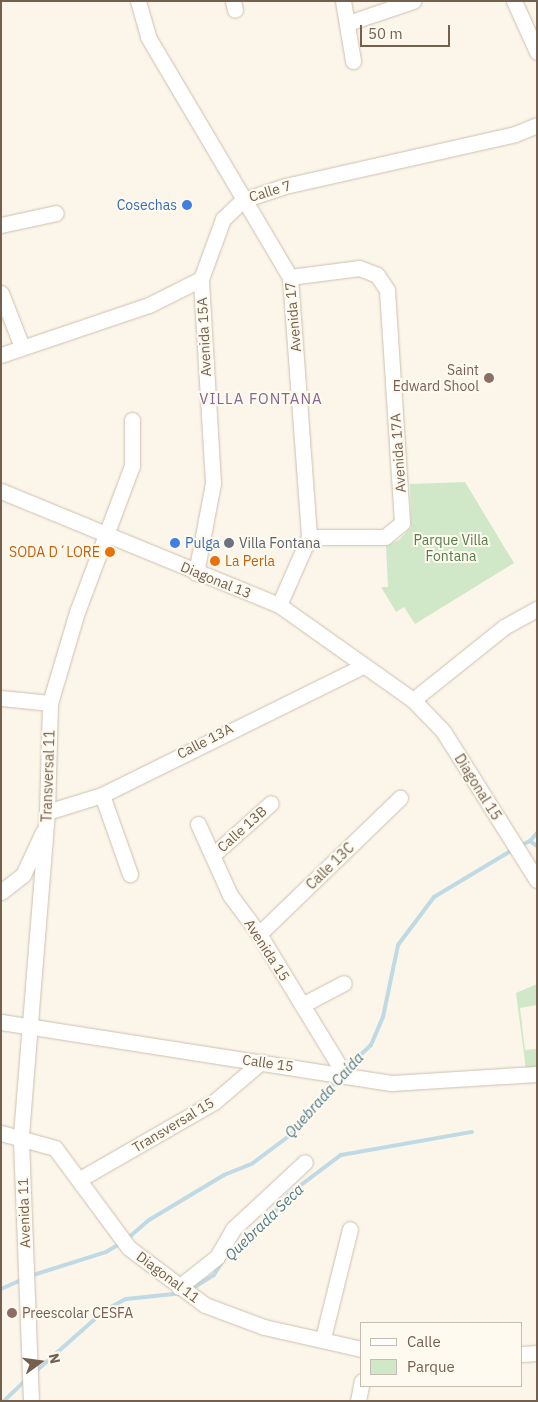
<!DOCTYPE html>
<html>
<head>
<meta charset="utf-8">
<style>
	body { margin:0 }
	#map { position:relative; width:538px; height:1402px; overflow:hidden; background:#fbf6e9; font-family:"IBM Plex Sans",sans-serif }
	div>[style] { position:absolute }
	.green>* { inset:0; background:#d1e8c8 }
	.stream>* { height:4px; margin:-2px; padding:0 2px; transform-origin:2px; border-radius:2px; background:#bfdae4 }
	.roads { filter:drop-shadow(0 0 1px #cdbfb0) drop-shadow(0 0 1px #cdbfb0) }
	.minor>* { height:15px; margin:-7.5px; padding:0 7.5px; transform-origin:7.5px; border-radius:7.5px; background:#fff }
	.dots>* { width:14px; height:14px; translate:-50% -50%; box-sizing:border-box; border:2px solid #fefaef; border-radius:50% }
	span { translate:-50% -50%; white-space:nowrap; text-align:center; line-height:1.15; -webkit-text-stroke:4px #fefaef; paint-order:stroke }
	.street-label { font-size:14px; color:#74604e }
	.shop-label { font-size:14px; color:#366cbe }
	.right { translate:-100% -50%; text-align:right }
	.left { translate:0 -50%; text-align:left }
	.education-label { font-size:14px; color:#785e54 }
	.park-label { font-size:14px; color:#547e4a }
	.worship-label { font-size:14px; color:#5b616d }
	.food-label { font-size:14px; color:#c56008 }
	.neighbourhood-label { font-size:15px; color:#87668f; letter-spacing:1px }
	.water-label { font-size:15px; color:#4c7a8c; font-style:italic }
	.frame { position:absolute; inset:0; border:2px solid #74604e; pointer-events:none }
	.legend { position:absolute; left:360px; top:1322px; width:162px; height:65px; box-sizing:border-box; background:#fefaef; border:1px solid #c7bcaf; margin:0; padding:6px 9px; list-style:none; font-size:15px; color:#74604e }
	.legend li { display:flex; align-items:center; gap:10px; height:25px }
	.legend b { width:25px; border:1px solid #c7bcaf }
	.north { position:absolute; left:15px; top:1337px; width:50px; height:50px; -webkit-text-stroke:4px #fefaef; paint-order:stroke; rotate:76deg; font-size:14px; font-weight:700; line-height:20px; text-align:center; color:#74604e }
	.north::after { content:''; display:block; margin:auto; width:18px; height:22px; background:#74604e; clip-path:polygon(50% 0,100% 100%,50% 72%,0 100%) }
	.scale { position:absolute; left:360px; top:25px; width:90px; height:22px; box-sizing:border-box; border:2px solid #74604e; border-top:0; padding-left:6px; font-size:15px; line-height:18px; white-space:nowrap; color:#74604e; -webkit-text-stroke:4px #fefaef; paint-order:stroke }
</style>
</head>
<body>
<div id="map">
	<div class="green">
		<i style="clip-path:polygon(465px 482px,514px 563px,415px 624px,404px 607px,396px 612px,381px 587px,388px 587px,386px 546px,399px 540px,411px 527px,410px 484px)"></i>
		<i style="clip-path:polygon(537px 984px,537px 1005px,520px 1008px,525px 1050px,537px 1049px,537px 1069px,526px 1070px,516px 993px)"></i>
	</div>
	<div class="stream">
		<i style="left:530px;top:841px;width:11px;rotate:-49deg"></i>
		<i style="left:520px;top:846px;width:11px;rotate:-27deg"></i>
		<i style="left:530px;top:841px;width:9px;rotate:36deg"></i>
		<i style="left:345px;top:1070px;width:36px;rotate:-44deg"></i>
		<i style="left:371px;top:1045px;width:30px;rotate:-67deg"></i>
		<i style="left:383px;top:1017px;width:74px;rotate:-78.2deg"></i>
		<i style="left:398px;top:945px;width:60px;rotate:-53.1deg"></i>
		<i style="left:434px;top:897px;width:93px;rotate:-31deg"></i>
		<i style="left:127px;top:1239px;width:29px;rotate:-41deg"></i>
		<i style="left:149px;top:1220px;width:87px;rotate:-31deg"></i>
		<i style="left:224px;top:1175px;width:31px;rotate:-22deg"></i>
		<i style="left:253px;top:1163px;width:45px;rotate:-36.9deg"></i>
		<i style="left:289px;top:1136px;width:75px;rotate:-49.3deg"></i>
		<i style="left:30px;top:1276px;width:80px;rotate:-17.5deg"></i>
		<i style="left:106px;top:1252px;width:17px;rotate:-31deg"></i>
		<i style="left:1px;top:1289px;width:24px;rotate:-24deg"></i>
		<i style="left:190px;top:1290px;width:28px;rotate:-32deg"></i>
		<i style="left:214px;top:1275px;width:27px;rotate:-59deg"></i>
		<i style="left:228px;top:1252px;width:43px;rotate:-35.5deg"></i>
		<i style="left:263px;top:1227px;width:42px;rotate:-51.8deg"></i>
		<i style="left:289px;top:1194px;width:65px;rotate:-36.9deg"></i>
		<i style="left:341px;top:1155px;width:133px;rotate:-10deg"></i>
		<i style="left:34px;top:1373px;width:95px;rotate:-41.6deg"></i>
		<i style="left:105px;top:1310px;width:24px;rotate:-28deg"></i>
		<i style="left:126px;top:1299px;width:58px;rotate:-5.9deg"></i>
		<i style="left:4px;top:1401px;width:29px;rotate:-44deg"></i>
	</div>
	<div class="roads">
		<div class="minor">
			<i style="left:138px;top:1px;width:37px;rotate:74deg"></i>
			<i style="left:148px;top:37px;width:279px;rotate:59.4deg"></i>
			<i style="left:290px;top:277px;width:261px;rotate:85.8deg"></i>
			<i style="left:309px;top:537px;width:74px;rotate:113.8deg"></i>
			<i style="left:233px;top:1px;width:9px;rotate:77deg"></i>
			<i style="left:343px;top:1px;width:61px;rotate:80.5deg"></i>
			<i style="left:514px;top:1px;width:56px;rotate:65.7deg"></i>
			<i style="left:348px;top:23px;width:69px;rotate:-18.7deg"></i>
			<i style="left:1px;top:225px;width:56px;rotate:-12.3deg"></i>
			<i style="left:290px;top:277px;width:70px;rotate:-7.4deg"></i>
			<i style="left:359px;top:268px;width:19px;rotate:21deg"></i>
			<i style="left:377px;top:275px;width:18px;rotate:56deg"></i>
			<i style="left:387px;top:290px;width:233px;rotate:86.3deg"></i>
			<i style="left:402px;top:523px;width:22px;rotate:141deg"></i>
			<i style="left:385px;top:537px;width:76px;rotate:180deg"></i>
			<i style="left:1px;top:293px;width:58px;rotate:68.7deg"></i>
			<i style="left:1px;top:355px;width:156px;rotate:-18.7deg"></i>
			<i style="left:149px;top:305px;width:58px;rotate:-26.6deg"></i>
			<i style="left:201px;top:279px;width:64px;rotate:-69.9deg"></i>
			<i style="left:223px;top:219px;width:28px;rotate:-44deg"></i>
			<i style="left:243px;top:200px;width:44px;rotate:-18.4deg"></i>
			<i style="left:285px;top:186px;width:236px;rotate:-12.7deg"></i>
			<i style="left:515px;top:134px;width:24px;rotate:-22deg"></i>
			<i style="left:1px;top:491px;width:300px;rotate:22.3deg"></i>
			<i style="left:279px;top:605px;width:164px;rotate:35.3deg"></i>
			<i style="left:413px;top:700px;width:43px;rotate:45.9deg"></i>
			<i style="left:443px;top:731px;width:176px;rotate:57.8deg"></i>
			<i style="left:196px;top:573px;width:92px;rotate:-79.3deg"></i>
			<i style="left:213px;top:483px;width:204px;rotate:-93.4deg"></i>
			<i style="left:1px;top:698px;width:49px;rotate:5.8deg"></i>
			<i style="left:413px;top:700px;width:117px;rotate:-38.7deg"></i>
			<i style="left:504px;top:627px;width:38px;rotate:-29deg"></i>
			<i style="left:102px;top:795px;width:84px;rotate:70.5deg"></i>
			<i style="left:47px;top:812px;width:58px;rotate:-17.2deg"></i>
			<i style="left:102px;top:795px;width:289px;rotate:-26.3deg"></i>
			<i style="left:198px;top:824px;width:78px;rotate:65.7deg"></i>
			<i style="left:230px;top:895px;width:49px;rotate:53.4deg"></i>
			<i style="left:259px;top:934px;width:162px;rotate:58.7deg"></i>
			<i style="left:214px;top:854px;width:76px;rotate:-41.8deg"></i>
			<i style="left:1px;top:892px;width:28px;rotate:-38deg"></i>
			<i style="left:23px;top:875px;width:47px;rotate:-65.1deg"></i>
			<i style="left:259px;top:934px;width:196px;rotate:-44deg"></i>
			<i style="left:302px;top:1005px;width:47px;rotate:-27.6deg"></i>
			<i style="left:1px;top:1022px;width:396px;rotate:8.9deg"></i>
			<i style="left:392px;top:1083px;width:145px;rotate:-3.6deg"></i>
			<i style="left:1px;top:1133px;width:56px;rotate:15.5deg"></i>
			<i style="left:55px;top:1148px;width:124px;rotate:53.5deg"></i>
			<i style="left:129px;top:1248px;width:95px;rotate:36.9deg"></i>
			<i style="left:205px;top:1305px;width:63px;rotate:20.4deg"></i>
			<i style="left:264px;top:1327px;width:100px;rotate:12.7deg"></i>
			<i style="left:80px;top:1179px;width:155px;rotate:-29.9deg"></i>
			<i style="left:214px;top:1102px;width:62px;rotate:-40.4deg"></i>
			<i style="left:179px;top:1287px;width:48px;rotate:-38.3deg"></i>
			<i style="left:217px;top:1257px;width:32px;rotate:-60deg"></i>
			<i style="left:233px;top:1229px;width:98px;rotate:-42.9deg"></i>
			<i style="left:323px;top:1338px;width:112px;rotate:-76.1deg"></i>
			<i style="left:522px;top:1354px;width:15px;rotate:-4deg"></i>
			<i style="left:31px;top:1401px;width:266px;rotate:-92.2deg"></i>
			<i style="left:21px;top:1135px;width:324px;rotate:-85.4deg"></i>
			<i style="left:47px;top:812px;width:109px;rotate:-88.4deg"></i>
			<i style="left:50px;top:703px;width:95px;rotate:-73.5deg"></i>
			<i style="left:77px;top:612px;width:156px;rotate:-69.4deg"></i>
			<i style="left:132px;top:466px;width:46px;rotate:-90deg"></i>
			<i style="left:358px;top:1401px;width:20px;rotate:-79deg"></i>
		</div>
	</div>
	<div class="dots">
		<i style="left:187px;top:205px;background:#3f7fe0"></i>
		<i style="left:489px;top:378px;background:#8d6e63"></i>
		<i style="left:175px;top:543px;background:#3f7fe0"></i>
		<i style="left:229px;top:543px;background:#6b7280"></i>
		<i style="left:110px;top:552px;background:#e8710a"></i>
		<i style="left:215px;top:561px;background:#e8710a"></i>
		<i style="left:12px;top:1313px;background:#8d6e63"></i>
	</div>
	<div class="street-label">
		<span style="left:270px;top:191px;rotate:-17deg">Calle 7</span>
		<span style="left:293px;top:317px;rotate:-95deg">Avenida 17</span>
		<span style="left:204px;top:337px;rotate:-93deg">Avenida 15A</span>
		<span style="left:398px;top:453px;rotate:-94deg">Avenida 17A</span>
		<span style="left:216px;top:580px;rotate:22deg">Diagonal 13</span>
		<span style="left:205px;top:741px;rotate:-27deg">Calle 13A</span>
		<span style="left:48px;top:776px;rotate:-88deg">Transversal 11</span>
		<span style="left:478px;top:787px;rotate:58deg">Diagonal 15</span>
		<span style="left:242px;top:829px;rotate:-42deg">Calle 13B</span>
		<span style="left:330px;top:866px;rotate:-44deg">Calle 13C</span>
		<span style="left:267px;top:950px;rotate:57deg">Avenida 15</span>
		<span style="left:268px;top:1063px;rotate:8deg">Calle 15</span>
		<span style="left:173px;top:1125px;rotate:-31deg">Transversal 15</span>
		<span style="left:24px;top:1213px;rotate:-92deg">Avenida 11</span>
		<span style="left:168px;top:1277px;rotate:37deg">Diagonal 11</span>
	</div>
	<div class="shop-label">
		<span class="right" style="left:177px;top:205px">Cosechas</span>
		<span class="left" style="left:185px;top:543px">Pulga</span>
	</div>
	<div class="education-label">
		<span class="right" style="left:479px;top:378px">Saint<br>Edward Shool</span>
		<span class="left" style="left:22px;top:1313px">Preescolar CESFA</span>
	</div>
	<div class="park-label">
		<span style="left:451px;top:548px">Parque Villa<br>Fontana</span>
	</div>
	<div class="worship-label">
		<span class="left" style="left:239px;top:543px">Villa Fontana</span>
	</div>
	<div class="food-label">
		<span class="right" style="left:100px;top:552px">SODA D´LORE</span>
		<span class="left" style="left:225px;top:561px">La Perla</span>
	</div>
	<div class="neighbourhood-label">
		<span style="left:261px;top:399px">VILLA FONTANA</span>
	</div>
	<div class="water-label">
		<span style="left:324px;top:1095px;rotate:-48deg">Quebrada Caída</span>
		<span style="left:264px;top:1222px;rotate:-44deg">Quebrada Seca</span>
	</div>
	<div class="frame"></div>
	<ul class="legend">
	<li><b style="height:6px;background:#fff"></b>Calle</li>
	<li><b style="height:14px;background:#d1e8c8"></b>Parque</li>
	</ul>
	<div class="north">N</div>
	<div class="scale">50 m</div>
</div>
</body>
</html>
